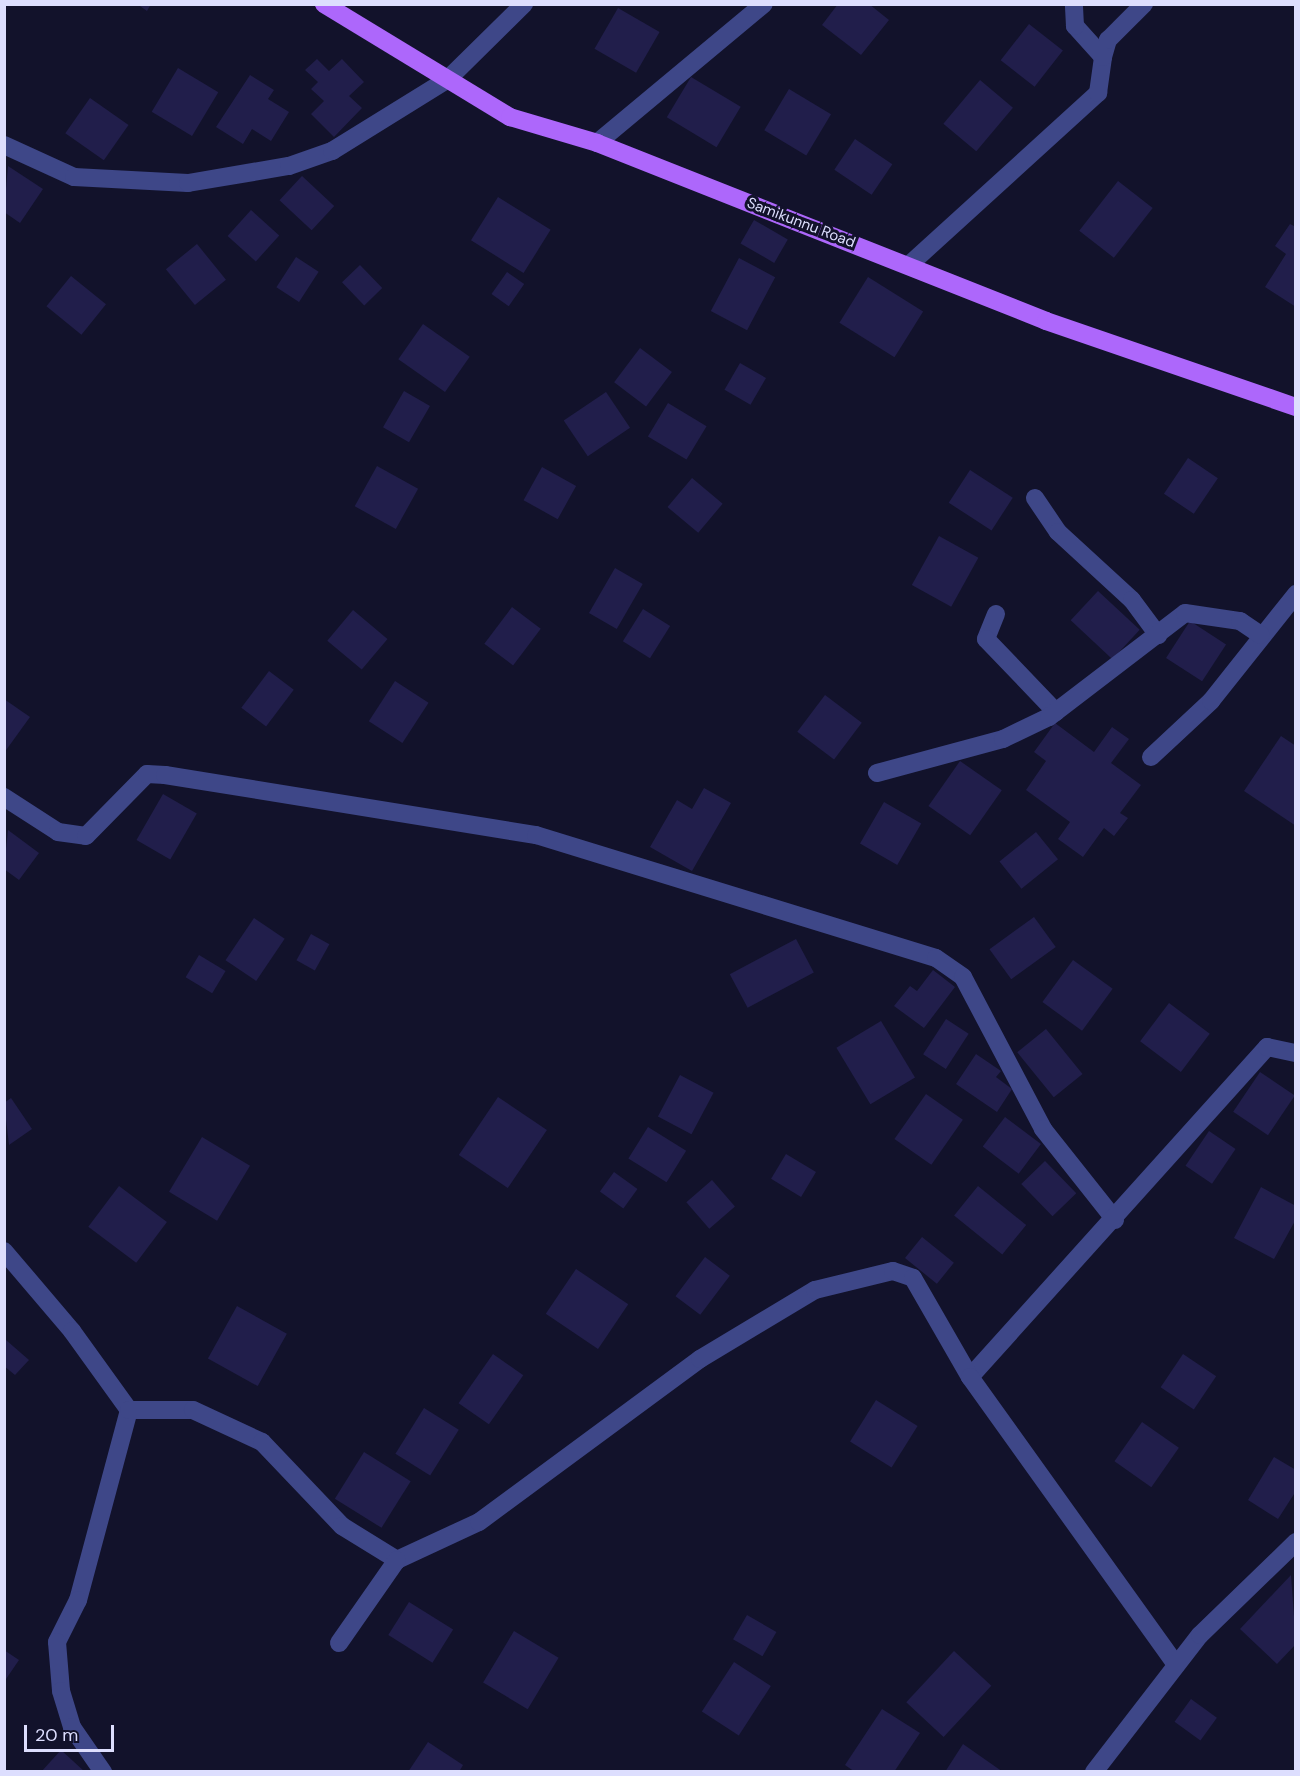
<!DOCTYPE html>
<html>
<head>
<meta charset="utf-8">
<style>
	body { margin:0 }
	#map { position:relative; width:1300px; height:1776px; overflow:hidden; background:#12122b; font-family:"DM Sans",sans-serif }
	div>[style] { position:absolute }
	.building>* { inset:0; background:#211e4b; transform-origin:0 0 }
	.minor>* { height:18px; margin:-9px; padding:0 9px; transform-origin:9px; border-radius:9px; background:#3e4788 }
	.major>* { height:18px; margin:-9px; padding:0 9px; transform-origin:9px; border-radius:9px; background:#ad67fb }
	span { translate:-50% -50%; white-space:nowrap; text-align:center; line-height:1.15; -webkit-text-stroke:6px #12122b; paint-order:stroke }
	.street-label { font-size:15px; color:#dddefe }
	.frame { position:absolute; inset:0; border:6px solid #dddefe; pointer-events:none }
	.scale { position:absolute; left:24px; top:1725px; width:90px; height:27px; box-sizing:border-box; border:3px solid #dddefe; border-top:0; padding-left:8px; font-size:18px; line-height:21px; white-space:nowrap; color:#dddefe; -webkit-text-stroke:4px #12122b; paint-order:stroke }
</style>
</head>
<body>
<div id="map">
	<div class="building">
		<i style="clip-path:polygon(137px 4px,151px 4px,147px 11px)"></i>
		<i style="clip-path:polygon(838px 4px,869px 4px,889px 20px,861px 55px,822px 25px)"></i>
		<i style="left:618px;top:8px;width:48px;height:47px;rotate:30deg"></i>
		<i style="left:1029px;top:24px;width:43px;height:46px;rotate:38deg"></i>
		<i style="clip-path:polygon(317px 59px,329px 71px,342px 59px,364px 82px,349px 96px,362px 108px,334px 137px,311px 114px,324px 101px,311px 89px,318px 82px,305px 70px)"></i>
		<i style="left:178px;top:68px;width:47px;height:51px;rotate:31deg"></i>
		<i style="clip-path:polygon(250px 75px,274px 90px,268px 99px,289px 112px,271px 141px,252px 129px,243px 144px,216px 127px)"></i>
		<i style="left:691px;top:77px;width:58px;height:47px;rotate:31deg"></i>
		<i style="left:980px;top:80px;width:43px;height:57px;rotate:40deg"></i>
		<i style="left:789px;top:89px;width:49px;height:48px;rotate:31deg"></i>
		<i style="left:90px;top:98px;width:47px;height:43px;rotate:35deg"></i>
		<i style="left:855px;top:139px;width:45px;height:37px;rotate:34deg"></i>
		<i style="clip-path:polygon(8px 166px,43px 189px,20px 223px,4px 212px)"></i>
		<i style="left:302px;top:176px;width:44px;height:33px;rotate:43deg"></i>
		<i style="left:1118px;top:181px;width:44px;height:63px;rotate:38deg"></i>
		<i style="left:498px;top:197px;width:62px;height:51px;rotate:32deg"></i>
		<i style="left:251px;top:210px;width:38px;height:35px;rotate:42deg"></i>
		<i style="left:754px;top:220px;width:39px;height:27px;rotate:30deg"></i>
		<i style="clip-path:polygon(1290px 224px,1296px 227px,1296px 307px,1265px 287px,1286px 254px,1275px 246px)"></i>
		<i style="left:197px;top:244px;width:46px;height:40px;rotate:51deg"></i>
		<i style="left:296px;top:257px;width:27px;height:36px;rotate:33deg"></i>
		<i style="left:739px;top:258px;width:41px;height:60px;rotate:28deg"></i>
		<i style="left:360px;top:265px;width:32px;height:25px;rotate:46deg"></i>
		<i style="left:507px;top:272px;width:21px;height:27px;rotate:35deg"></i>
		<i style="left:71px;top:276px;width:45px;height:39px;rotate:39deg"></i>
		<i style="left:868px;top:277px;width:65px;height:54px;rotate:32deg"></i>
		<i style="left:423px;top:324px;width:57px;height:43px;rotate:35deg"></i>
		<i style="left:640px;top:348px;width:40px;height:43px;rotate:37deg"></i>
		<i style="left:740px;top:363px;width:30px;height:31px;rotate:30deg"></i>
		<i style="left:404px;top:391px;width:30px;height:42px;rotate:30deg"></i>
		<i style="left:606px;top:392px;width:43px;height:51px;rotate:56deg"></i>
		<i style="left:668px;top:403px;width:45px;height:39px;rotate:31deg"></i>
		<i style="left:1188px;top:458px;width:36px;height:43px;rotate:34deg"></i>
		<i style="left:377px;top:466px;width:47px;height:46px;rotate:29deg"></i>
		<i style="left:542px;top:467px;width:39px;height:38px;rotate:29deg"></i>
		<i style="left:970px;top:470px;width:51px;height:39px;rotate:33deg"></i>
		<i style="left:692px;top:478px;width:40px;height:38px;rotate:40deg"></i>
		<i style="left:939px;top:536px;width:45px;height:56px;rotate:29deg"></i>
		<i style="left:615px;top:568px;width:32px;height:52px;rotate:30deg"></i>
		<i style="left:1098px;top:591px;width:57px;height:40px;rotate:43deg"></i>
		<i style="left:512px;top:607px;width:36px;height:46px;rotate:37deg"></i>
		<i style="left:643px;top:609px;width:32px;height:38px;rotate:32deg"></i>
		<i style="left:353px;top:610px;width:45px;height:40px;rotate:40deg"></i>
		<i style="left:1190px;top:621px;width:43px;height:44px;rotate:33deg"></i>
		<i style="left:269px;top:671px;width:31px;height:46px;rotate:37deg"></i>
		<i style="left:395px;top:681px;width:40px;height:48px;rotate:33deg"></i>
		<i style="left:825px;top:695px;width:46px;height:46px;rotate:37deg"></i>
		<i style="clip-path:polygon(4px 699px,30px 717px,4px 753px)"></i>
		<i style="clip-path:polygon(1055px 723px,1094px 752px,1112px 727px,1129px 739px,1111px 763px,1141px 785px,1120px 813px,1128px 818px,1114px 836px,1104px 828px,1083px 857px,1058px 839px,1070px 822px,1026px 790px,1046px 761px,1034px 752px)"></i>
		<i style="clip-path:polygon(1281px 736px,1296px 746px,1296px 826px,1244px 791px)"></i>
		<i style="left:960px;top:761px;width:51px;height:55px;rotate:35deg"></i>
		<i style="clip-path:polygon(704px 788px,731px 803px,692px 871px,650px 847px,677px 800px,692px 809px)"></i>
		<i style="left:163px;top:794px;width:39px;height:53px;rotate:30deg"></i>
		<i style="left:884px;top:802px;width:43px;height:48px;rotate:30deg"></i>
		<i style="clip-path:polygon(8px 830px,39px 853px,19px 880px,4px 869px)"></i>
		<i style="left:1036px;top:832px;width:35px;height:47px;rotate:51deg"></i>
		<i style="left:1034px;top:917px;width:37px;height:55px;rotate:54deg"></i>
		<i style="left:254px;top:918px;width:37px;height:51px;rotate:34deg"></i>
		<i style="left:311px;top:934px;width:21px;height:30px;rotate:29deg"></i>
		<i style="left:796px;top:939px;width:38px;height:75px;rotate:62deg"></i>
		<i style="left:199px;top:955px;width:31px;height:26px;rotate:31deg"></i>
		<i style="left:1073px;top:960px;width:49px;height:52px;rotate:36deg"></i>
		<i style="clip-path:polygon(933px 970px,955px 987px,924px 1028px,894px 1006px,910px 986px,917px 991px)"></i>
		<i style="left:1169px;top:1003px;width:51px;height:48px;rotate:37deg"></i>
		<i style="left:946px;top:1019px;width:27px;height:42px;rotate:33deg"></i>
		<i style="left:881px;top:1021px;width:66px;height:52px;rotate:59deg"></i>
		<i style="left:1046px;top:1029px;width:58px;height:37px;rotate:51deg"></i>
		<i style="clip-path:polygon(976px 1054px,1001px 1071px,996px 1077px,1012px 1089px,997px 1112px,956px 1084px)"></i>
		<i style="left:1260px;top:1072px;width:42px;height:48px;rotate:34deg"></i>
		<i style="left:680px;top:1075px;width:38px;height:47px;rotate:28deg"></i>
		<i style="left:926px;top:1094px;width:45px;height:55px;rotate:35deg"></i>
		<i style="left:498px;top:1097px;width:59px;height:70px;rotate:34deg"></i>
		<i style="clip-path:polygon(11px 1098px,32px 1129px,9px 1145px,4px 1103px)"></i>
		<i style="left:1005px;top:1117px;width:45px;height:37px;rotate:37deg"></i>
		<i style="left:648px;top:1127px;width:45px;height:37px;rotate:32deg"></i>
		<i style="left:1209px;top:1131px;width:32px;height:42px;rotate:34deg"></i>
		<i style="left:202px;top:1137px;width:56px;height:64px;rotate:31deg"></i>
		<i style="left:786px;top:1154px;width:35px;height:29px;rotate:31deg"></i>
		<i style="left:1045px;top:1161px;width:45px;height:33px;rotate:46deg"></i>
		<i style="left:614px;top:1172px;width:29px;height:24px;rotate:36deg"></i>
		<i style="left:712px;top:1180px;width:35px;height:34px;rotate:49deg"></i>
		<i style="left:119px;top:1186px;width:60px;height:51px;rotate:37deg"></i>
		<i style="left:978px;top:1186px;width:62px;height:38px;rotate:39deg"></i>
		<i style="clip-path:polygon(1261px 1187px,1296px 1206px,1296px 1219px,1274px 1259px,1234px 1238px)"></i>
		<i style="left:922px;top:1237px;width:41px;height:27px;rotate:39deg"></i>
		<i style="left:705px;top:1257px;width:31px;height:49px;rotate:37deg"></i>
		<i style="left:576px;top:1269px;width:63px;height:54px;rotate:34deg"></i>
		<i style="left:237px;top:1306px;width:57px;height:60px;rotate:29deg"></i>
		<i style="clip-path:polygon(6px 1340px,29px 1360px,15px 1375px,4px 1366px)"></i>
		<i style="left:493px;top:1354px;width:37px;height:60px;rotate:35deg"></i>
		<i style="left:1183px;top:1354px;width:40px;height:40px;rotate:34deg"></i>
		<i style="left:876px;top:1400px;width:49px;height:49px;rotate:32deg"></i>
		<i style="left:424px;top:1408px;width:41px;height:54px;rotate:32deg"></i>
		<i style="left:1142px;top:1422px;width:45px;height:48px;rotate:35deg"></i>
		<i style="left:364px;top:1452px;width:55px;height:55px;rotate:32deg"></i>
		<i style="clip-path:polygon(1274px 1457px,1296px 1470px,1296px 1491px,1278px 1519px,1248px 1500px)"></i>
		<i style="clip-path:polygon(1291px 1575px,1296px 1644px,1277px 1664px,1240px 1629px)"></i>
		<i style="left:409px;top:1602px;width:52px;height:39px;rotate:32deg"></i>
		<i style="left:747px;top:1615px;width:34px;height:28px;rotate:30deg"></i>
		<i style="left:514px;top:1631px;width:52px;height:60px;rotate:31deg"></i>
		<i style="clip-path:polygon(4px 1650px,19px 1660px,4px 1682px)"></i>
		<i style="left:954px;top:1651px;width:51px;height:70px;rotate:43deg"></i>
		<i style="left:734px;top:1662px;width:44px;height:59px;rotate:33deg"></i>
		<i style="left:1191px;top:1699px;width:32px;height:28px;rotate:36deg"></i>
		<i style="clip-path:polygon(882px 1709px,920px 1733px,894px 1772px,855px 1772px,845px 1765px)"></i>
		<i style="clip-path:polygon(428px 1742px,463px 1765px,459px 1772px,408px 1772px)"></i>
		<i style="clip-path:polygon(963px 1744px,1003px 1772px,945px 1772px)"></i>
		<i style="clip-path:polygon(61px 1750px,85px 1772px,41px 1772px)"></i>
	</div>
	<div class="minor">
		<i style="left:1103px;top:57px;width:18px;rotate:-74deg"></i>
		<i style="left:1108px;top:40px;width:51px;rotate:-45deg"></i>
		<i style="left:597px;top:143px;width:217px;rotate:-39.8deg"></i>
		<i style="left:4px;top:145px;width:77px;rotate:24.6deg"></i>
		<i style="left:74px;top:177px;width:114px;rotate:3deg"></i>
		<i style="left:188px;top:183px;width:102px;rotate:-9.6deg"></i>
		<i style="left:289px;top:166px;width:46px;rotate:-19.2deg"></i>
		<i style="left:332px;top:151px;width:137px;rotate:-31.8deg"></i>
		<i style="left:448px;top:79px;width:107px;rotate:-44.6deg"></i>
		<i style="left:909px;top:265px;width:256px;rotate:-42.3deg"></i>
		<i style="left:1098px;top:93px;width:36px;rotate:-82deg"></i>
		<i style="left:1103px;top:57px;width:42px;rotate:-132.1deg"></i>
		<i style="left:1075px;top:26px;width:22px;rotate:-93deg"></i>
		<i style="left:1035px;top:498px;width:41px;rotate:55.9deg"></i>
		<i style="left:1058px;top:532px;width:100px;rotate:42.6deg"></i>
		<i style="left:1132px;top:600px;width:44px;rotate:53.4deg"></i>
		<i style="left:996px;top:614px;width:27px;rotate:112deg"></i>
		<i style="left:986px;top:639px;width:101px;rotate:46.2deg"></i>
		<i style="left:1151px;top:757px;width:82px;rotate:-43deg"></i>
		<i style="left:1211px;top:701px;width:137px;rotate:-51.5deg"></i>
		<i style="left:877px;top:773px;width:131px;rotate:-15.1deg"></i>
		<i style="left:1003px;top:739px;width:51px;rotate:-25.6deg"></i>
		<i style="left:1049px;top:717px;width:171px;rotate:-37.4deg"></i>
		<i style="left:1185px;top:613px;width:56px;rotate:8.3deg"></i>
		<i style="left:1240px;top:621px;width:25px;rotate:34deg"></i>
		<i style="left:4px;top:797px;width:64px;rotate:32.9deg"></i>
		<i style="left:58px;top:832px;width:28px;rotate:8deg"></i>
		<i style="left:86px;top:836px;width:87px;rotate:-45.5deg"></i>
		<i style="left:147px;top:774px;width:18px;rotate:3deg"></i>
		<i style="left:165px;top:775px;width:376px;rotate:9.2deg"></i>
		<i style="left:536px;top:835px;width:418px;rotate:17.1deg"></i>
		<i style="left:936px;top:958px;width:33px;rotate:35deg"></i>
		<i style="left:963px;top:977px;width:172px;rotate:62.2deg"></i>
		<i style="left:1043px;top:1129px;width:116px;rotate:51.6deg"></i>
		<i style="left:4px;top:1251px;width:105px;rotate:49.6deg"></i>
		<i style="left:72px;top:1331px;width:97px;rotate:54.2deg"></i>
		<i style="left:129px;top:1410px;width:197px;rotate:105deg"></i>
		<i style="left:78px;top:1600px;width:47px;rotate:116.6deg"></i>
		<i style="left:57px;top:1642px;width:49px;rotate:85.3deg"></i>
		<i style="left:61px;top:1691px;width:38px;rotate:73deg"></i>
		<i style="left:72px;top:1727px;width:55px;rotate:55.4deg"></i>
		<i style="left:970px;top:1377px;width:444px;rotate:-48deg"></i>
		<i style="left:1267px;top:1047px;width:30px;rotate:12deg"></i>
		<i style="left:129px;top:1410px;width:64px"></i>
		<i style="left:193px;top:1410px;width:76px;rotate:24.9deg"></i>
		<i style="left:262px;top:1442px;width:116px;rotate:46.4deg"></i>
		<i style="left:342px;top:1526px;width:65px;rotate:31.7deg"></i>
		<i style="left:397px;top:1560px;width:90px;rotate:-24.9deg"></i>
		<i style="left:479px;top:1522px;width:275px;rotate:-36.4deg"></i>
		<i style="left:700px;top:1359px;width:134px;rotate:-31deg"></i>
		<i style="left:815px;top:1290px;width:80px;rotate:-13.7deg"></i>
		<i style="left:893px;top:1271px;width:21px;rotate:19deg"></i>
		<i style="left:913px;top:1278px;width:114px;rotate:60.1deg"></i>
		<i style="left:970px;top:1377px;width:354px;rotate:54.4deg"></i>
		<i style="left:339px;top:1643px;width:101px;rotate:-55.1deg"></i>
		<i style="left:1094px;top:1772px;width:173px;rotate:-52.3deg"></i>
		<i style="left:1200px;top:1635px;width:134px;rotate:-44.1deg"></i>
	</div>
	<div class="major">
		<i style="left:324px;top:4px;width:218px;rotate:31.3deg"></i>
		<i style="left:510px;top:117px;width:91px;rotate:16.6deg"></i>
		<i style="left:597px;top:143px;width:483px;rotate:21.6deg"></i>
		<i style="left:1046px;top:321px;width:264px;rotate:19deg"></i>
	</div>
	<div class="street-label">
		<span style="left:801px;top:223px;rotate:21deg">Samikunnu Road</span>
	</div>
	<div class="frame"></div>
	<div class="scale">20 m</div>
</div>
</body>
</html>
